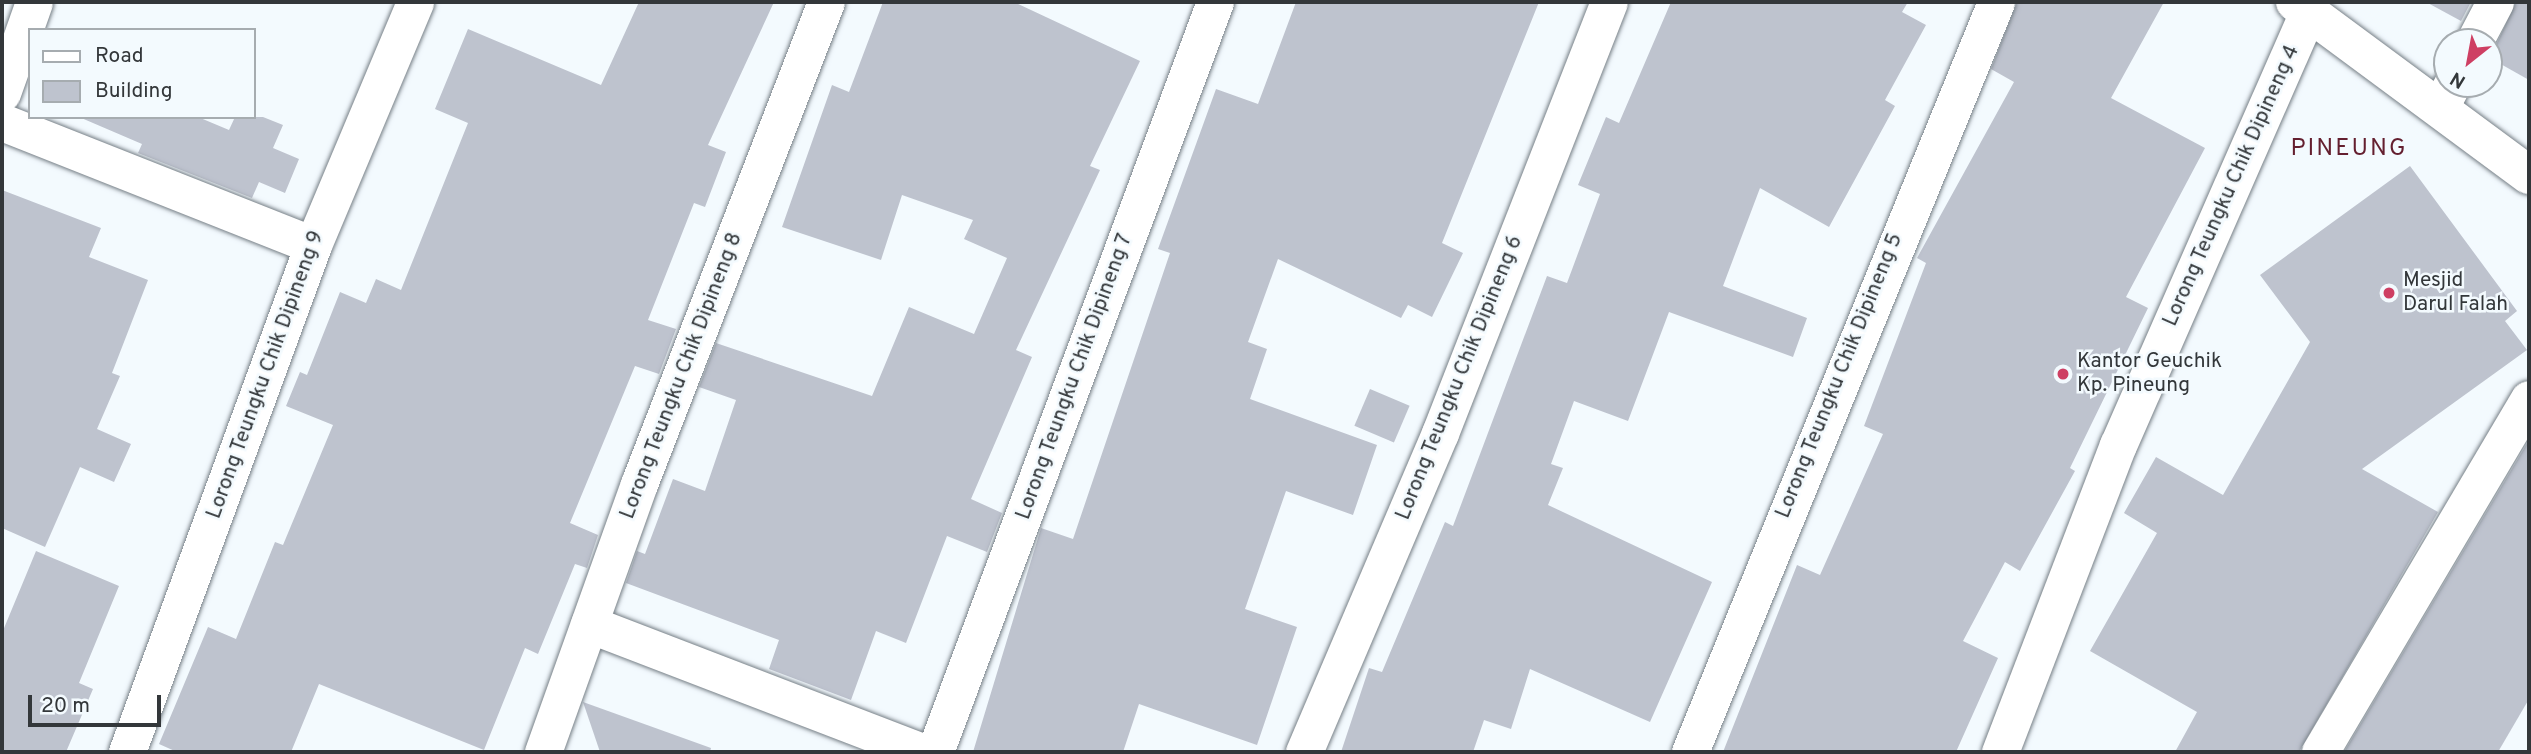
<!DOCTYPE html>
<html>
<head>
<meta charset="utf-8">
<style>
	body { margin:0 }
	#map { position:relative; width:2531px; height:754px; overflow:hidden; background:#f3fafe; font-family:Overpass,sans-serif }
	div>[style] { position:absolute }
	.building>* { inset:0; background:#bec3ce; transform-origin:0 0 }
	.roads { filter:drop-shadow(0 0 2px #767f86) drop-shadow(0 0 2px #767f86) }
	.minor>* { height:37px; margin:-18.5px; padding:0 18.5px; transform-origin:18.5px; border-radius:18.5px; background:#fff }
	.tertiary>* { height:38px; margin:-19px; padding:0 19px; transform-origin:19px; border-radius:19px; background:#fff }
	.dots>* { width:19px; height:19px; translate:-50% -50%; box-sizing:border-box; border:4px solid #f3fafe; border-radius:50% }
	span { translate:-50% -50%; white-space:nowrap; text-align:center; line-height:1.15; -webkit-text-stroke:5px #f3fafe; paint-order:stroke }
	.street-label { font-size:21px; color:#33373a }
	.poi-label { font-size:21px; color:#33373a }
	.left { translate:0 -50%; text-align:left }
	.quarter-label { font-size:24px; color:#641f2f; letter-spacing:2px }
	.frame { position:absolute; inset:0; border:4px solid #33373a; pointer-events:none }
	.legend { position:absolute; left:28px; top:28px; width:228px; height:91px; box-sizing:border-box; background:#f3fafe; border:2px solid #a6acb0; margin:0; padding:9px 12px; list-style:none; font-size:21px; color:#33373a }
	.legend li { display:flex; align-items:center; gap:14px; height:35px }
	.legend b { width:35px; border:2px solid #a6acb0 }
	.north { position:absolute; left:2433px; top:28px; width:70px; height:70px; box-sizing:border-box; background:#f3fafe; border:2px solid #a6acb0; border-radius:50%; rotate:211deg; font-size:19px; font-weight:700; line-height:28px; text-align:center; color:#33373a }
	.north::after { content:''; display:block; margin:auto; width:24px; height:32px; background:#ce3f63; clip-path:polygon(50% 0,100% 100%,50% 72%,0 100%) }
	.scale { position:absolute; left:28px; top:695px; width:133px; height:32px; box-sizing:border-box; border:4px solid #33373a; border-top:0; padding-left:9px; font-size:21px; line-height:24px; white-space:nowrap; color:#33373a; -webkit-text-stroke:5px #f3fafe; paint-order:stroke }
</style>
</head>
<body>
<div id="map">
	<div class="building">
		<i style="clip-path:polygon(639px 2px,774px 2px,708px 145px,726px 152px,705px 207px,694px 203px,648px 320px,676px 329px,659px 374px,635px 366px,570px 523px,598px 535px,587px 568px,575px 564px,538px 654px,525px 648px,484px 750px,319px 684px,291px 752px,177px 752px,159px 744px,208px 627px,236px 639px,275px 542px,283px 545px,333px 425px,286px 406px,300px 372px,307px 375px,340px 292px,366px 303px,376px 279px,401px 290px,468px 123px,435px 109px,468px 29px,601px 85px)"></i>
		<i style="clip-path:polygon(883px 2px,1014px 2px,1140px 61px,1090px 166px,1100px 170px,1016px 350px,1032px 357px,971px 499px,1002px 513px,987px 552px,947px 536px,906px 643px,876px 631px,851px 700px,769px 669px,779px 640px,626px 583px,637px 551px,645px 554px,673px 479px,705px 491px,736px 400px,699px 387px,716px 343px,872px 396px,909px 307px,974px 334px,1007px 258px,964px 239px,973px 220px,902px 195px,881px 260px,782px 227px,832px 85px,849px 92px)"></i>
		<i style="clip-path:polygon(1296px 2px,1539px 2px,1442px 243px,1463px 253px,1432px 317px,1408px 305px,1401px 318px,1278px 259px,1248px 342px,1267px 349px,1250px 399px,1377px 445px,1353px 515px,1286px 491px,1245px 609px,1297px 627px,1257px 745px,1139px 704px,1123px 752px,973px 752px,1041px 528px,1073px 539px,1170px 253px,1158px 249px,1216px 89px,1258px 104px)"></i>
		<i style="clip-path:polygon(1671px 2px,1908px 2px,1902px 12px,1926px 25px,1885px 100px,1895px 106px,1829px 227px,1760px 188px,1723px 286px,1807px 318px,1793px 357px,1669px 312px,1628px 421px,1574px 401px,1551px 464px,1563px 468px,1548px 505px,1712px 582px,1650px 722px,1530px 669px,1511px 729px,1484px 720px,1473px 752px,1341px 752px,1369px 668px,1382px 672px,1445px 522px,1453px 526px,1547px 276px,1567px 283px,1600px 194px,1578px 185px,1606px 117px,1619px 123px)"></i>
		<i style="clip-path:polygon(2017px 2px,2164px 2px,2111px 98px,2205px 148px,2126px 297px,2148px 308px,2070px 468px,2075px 471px,2020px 571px,2005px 562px,1963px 641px,1998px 658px,1956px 752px,1723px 752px,1797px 565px,1820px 575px,1883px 434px,1864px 426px,1926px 263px,1917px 258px,2014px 82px,1991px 69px)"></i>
		<i style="clip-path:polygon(2426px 2px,2471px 2px,2461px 21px)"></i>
		<i style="clip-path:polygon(2516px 2px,2529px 2px,2529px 80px,2490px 58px)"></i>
		<i style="clip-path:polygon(79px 117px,198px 117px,229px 130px,235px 117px,263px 117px,283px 125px,273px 148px,299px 159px,285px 193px,259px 182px,252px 198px,138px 153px,142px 144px)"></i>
		<i style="clip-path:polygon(2410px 166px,2517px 311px,2505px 321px,2527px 350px,2362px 469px,2438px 512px,2299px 752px,2175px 752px,2197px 712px,2090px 651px,2157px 533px,2124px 513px,2156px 457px,2223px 495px,2310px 342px,2260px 275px)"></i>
		<i style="clip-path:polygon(2px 190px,101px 228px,89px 257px,148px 280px,112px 373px,120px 376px,97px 429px,131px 444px,114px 482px,80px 467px,45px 547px,2px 528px)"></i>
		<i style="left:1370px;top:389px;width:43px;height:40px;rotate:23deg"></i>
		<i style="clip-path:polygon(2529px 440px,2529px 699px,2498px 752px,2344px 752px)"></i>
		<i style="clip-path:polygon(36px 551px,119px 586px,79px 683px,93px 689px,66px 752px,2px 752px,2px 633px)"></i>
		<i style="clip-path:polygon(583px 702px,711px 748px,710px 752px,600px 752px)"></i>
	</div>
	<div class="roads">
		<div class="minor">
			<i style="left:2474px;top:42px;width:45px;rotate:-62.3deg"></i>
			<i style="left:2px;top:93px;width:96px;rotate:-70.6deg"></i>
			<i style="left:2441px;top:105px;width:24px;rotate:-62deg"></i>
			<i style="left:2px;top:122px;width:334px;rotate:21.6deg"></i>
			<i style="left:589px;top:624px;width:358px;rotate:21deg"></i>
			<i style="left:127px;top:752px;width:540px;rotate:-69.85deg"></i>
			<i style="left:313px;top:245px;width:264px;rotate:-67.2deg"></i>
			<i style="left:543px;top:752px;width:285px;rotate:-70.3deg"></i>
			<i style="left:639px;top:484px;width:517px;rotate:-68.8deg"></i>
			<i style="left:935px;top:752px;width:801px;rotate:-69.53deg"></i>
			<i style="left:1304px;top:752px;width:347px;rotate:-66.9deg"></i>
			<i style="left:1440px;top:433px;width:463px;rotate:-68.6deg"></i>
			<i style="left:1690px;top:752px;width:810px;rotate:-67.8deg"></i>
			<i style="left:2000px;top:752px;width:329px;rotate:-69deg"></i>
			<i style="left:2118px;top:445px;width:475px;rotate:-66.3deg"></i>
			<i style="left:2320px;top:752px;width:410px;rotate:-59.4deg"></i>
		</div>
		<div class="tertiary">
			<i style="left:2295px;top:2px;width:291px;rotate:36.5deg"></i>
		</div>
	</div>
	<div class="dots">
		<i style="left:2389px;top:293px;background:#ce3f63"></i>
		<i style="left:2063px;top:374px;background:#ce3f63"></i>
	</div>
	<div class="street-label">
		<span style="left:2232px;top:186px;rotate:-66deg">Lorong Teungku Chik Dipineng 4</span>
		<span style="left:266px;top:375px;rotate:-70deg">Lorong Teungku Chik Dipineng 9</span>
		<span style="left:682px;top:376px;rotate:-69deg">Lorong Teungku Chik Dipineng 8</span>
		<span style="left:1840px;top:376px;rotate:-68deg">Lorong Teungku Chik Dipineng 5</span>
		<span style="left:1075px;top:377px;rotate:-70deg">Lorong Teungku Chik Dipineng 7</span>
		<span style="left:1460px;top:378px;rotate:-68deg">Lorong Teungku Chik Dipineng 6</span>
	</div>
	<div class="poi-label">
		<span class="left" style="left:2403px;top:293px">Mesjid<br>Darul Falah</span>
		<span class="left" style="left:2077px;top:374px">Kantor Geuchik<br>Kp. Pineung</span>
	</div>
	<div class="quarter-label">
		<span style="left:2349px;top:150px">PINEUNG</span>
	</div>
	<div class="frame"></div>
	<ul class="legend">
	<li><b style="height:9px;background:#fff"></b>Road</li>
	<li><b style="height:19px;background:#bec3ce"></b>Building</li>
	</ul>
	<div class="north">N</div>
	<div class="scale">20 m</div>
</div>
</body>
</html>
